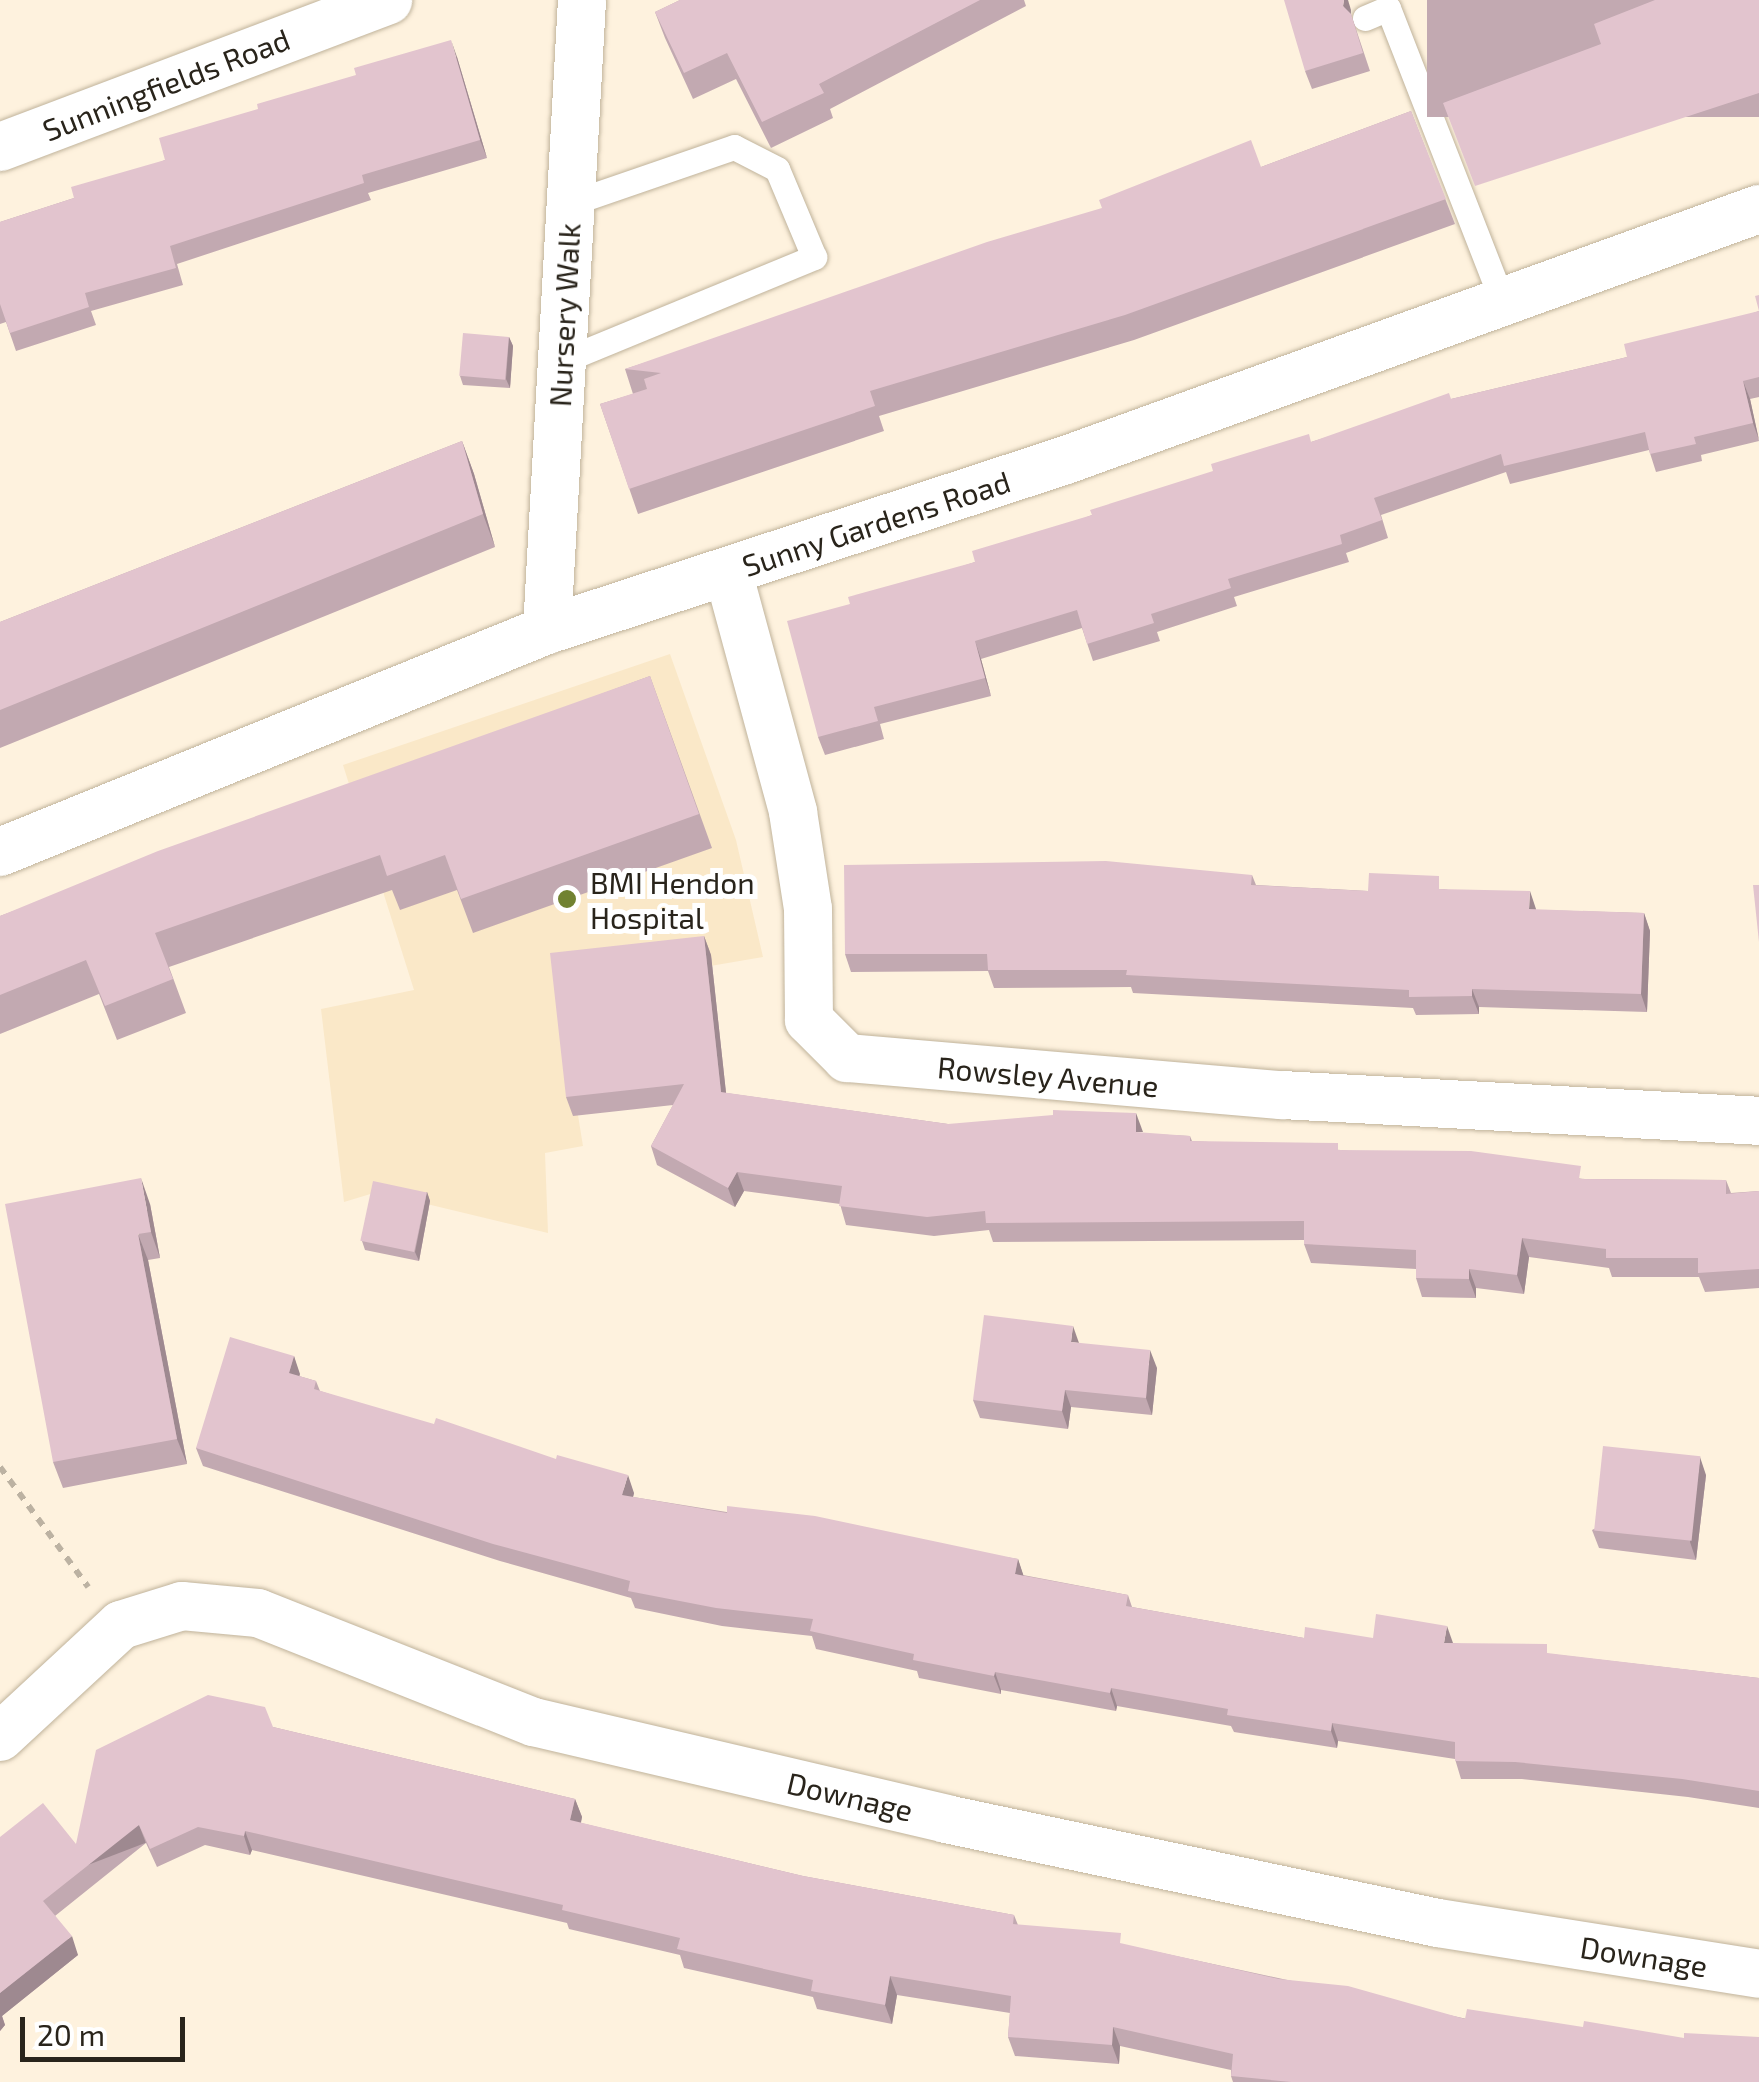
<!DOCTYPE html>
<html>
<head>
<meta charset="utf-8">
<style>
	body { margin:0 }
	#map { position:relative; width:1759px; height:2082px; overflow:hidden; background:#fef2de; font-family:"Exo 2",sans-serif }
	div>[style] { position:absolute }
	.built>* { inset:0; background:#fae8c8 }
	.path>* { height:6px; margin-top:-3px; transform-origin:0; background:repeating-linear-gradient(90deg,#bcb2a2 0 8px,transparent 0 16px) }
	.roads { filter:drop-shadow(0 0 2px #c0b39b) drop-shadow(0 0 2px #c0b39b) }
	.lane>* { height:25px; margin:-12.5px; padding:0 12.5px; transform-origin:12.5px; border-radius:12.5px; background:#fff }
	.street>* { height:48px; margin:-24px; padding:0 24px; transform-origin:24px; border-radius:24px; background:#fff }
	.wall>* { inset:0; background:#c2a9b1; transform-origin:0 0 }
	.shaded-wall>* { inset:0; background:#9e8990; transform-origin:0 0 }
	.building>* { inset:0; background:#e2c4ce; transform-origin:0 0 }
	.dots>* { width:28px; height:28px; translate:-50% -50%; box-sizing:border-box; border:5px solid #fff; border-radius:50% }
	span { translate:-50% -50%; white-space:nowrap; text-align:center; line-height:1.15; -webkit-text-stroke:10px #fff; paint-order:stroke }
	.street-label { font-size:30px; color:#29241b }
	.poi-label { font-size:30px; color:#29241b }
	.left { translate:0 -50%; text-align:left }
	.scale { position:absolute; left:20px; top:2017px; width:165px; height:45px; box-sizing:border-box; border:5px solid #29241b; border-top:0; padding-left:12px; font-size:30px; line-height:35px; white-space:nowrap; color:#29241b; -webkit-text-stroke:8px #fff; paint-order:stroke }
</style>
</head>
<body>
<div id="map">
	<div class="built">
		<i style="clip-path:polygon(670px 654px,736px 840px,763px 957px,558px 992px,583px 1146px,545px 1153px,548px 1233px,377px 1192px,344px 1202px,321px 1009px,414px 990px,343px 765px)"></i>
	</div>
	<div class="path">
		<i style="left:0;top:1467px;width:149px;rotate:53.7deg"></i>
	</div>
	<div class="roads">
		<div class="lane">
			<i style="left:1365px;top:18px;width:25px;rotate:-23deg"></i>
			<i style="left:1388px;top:8px;width:314px;rotate:68.7deg"></i>
			<i style="left:562px;top:361px;width:273px;rotate:-22.4deg"></i>
			<i style="left:814px;top:257px;width:95px;rotate:-112.8deg"></i>
			<i style="left:777px;top:169px;width:48px;rotate:-152.9deg"></i>
			<i style="left:734px;top:147px;width:172px;rotate:161deg"></i>
		</div>
		<div class="street">
			<i style="left:0;top:147px;width:415px;rotate:-20.7deg"></i>
			<i style="left:728px;top:572px;width:249px;rotate:74.8deg"></i>
			<i style="left:793px;top:812px;width:98px;rotate:81.2deg"></i>
			<i style="left:808px;top:909px;width:111px;rotate:89.5deg"></i>
			<i style="left:809px;top:1020px;width:54px;rotate:45deg"></i>
			<i style="left:847px;top:1058px;width:437px;rotate:4.9deg"></i>
			<i style="left:1282px;top:1095px;width:478px;rotate:3.1deg"></i>
			<i style="left:547px;top:630px;width:631px;rotate:-86.82deg"></i>
			<i style="left:0;top:852px;width:590px;rotate:-22.09deg"></i>
			<i style="left:547px;top:630px;width:546px;rotate:-18.14deg"></i>
			<i style="left:1066px;top:460px;width:737px;rotate:-19.91deg"></i>
			<i style="left:0;top:1737px;width:165px;rotate:-42.8deg"></i>
			<i style="left:121px;top:1625px;width:64px;rotate:-17.3deg"></i>
			<i style="left:182px;top:1606px;width:76px;rotate:5.3deg"></i>
			<i style="left:258px;top:1613px;width:297px;rotate:21.6deg"></i>
			<i style="left:534px;top:1722px;width:423px;rotate:13.2deg"></i>
			<i style="left:946px;top:1819px;width:503px;rotate:11.94deg"></i>
			<i style="left:1438px;top:1923px;width:325px;rotate:9deg"></i>
		</div>
	</div>
	<div class="wall">
		<i style="clip-path:polygon(680px 0,1024px 0,1026px 6px,830px 109px,833px 118px,771px 148px,736px 79px,693px 99px,665px 38px,655px 12px)"></i>
		<i style="left:1759px;top:0;width:117px;height:332px;rotate:90deg"></i>
		<i style="clip-path:polygon(1351px 10px,1351px 14px,1370px 71px,1312px 89px,1305px 71px)"></i>
		<i style="clip-path:polygon(457px 57px,487px 158px,368px 193px,371px 200px,177px 264px,183px 285px,91px 311px,96px 325px,16px 351px,6px 322px,0 324px,0 222px,74px 198px,165px 160px)"></i>
		<i style="clip-path:polygon(1411px 111px,1455px 224px,1134px 340px,879px 416px,884px 431px,638px 514px,600px 404px,633px 394px,625px 369px,1261px 167px)"></i>
		<i style="clip-path:polygon(1759px 295px,1759px 397px,1750px 399px,1759px 441px,1701px 455px,1702px 461px,1656px 472px,1649px 450px,1510px 484px,1506px 472px,1381px 515px,1388px 538px,1346px 553px,1349px 562px,1234px 597px,1237px 606px,1157px 632px,1160px 641px,1093px 661px,1082px 628px,981px 659px,991px 696px,880px 724px,884px 739px,825px 755px,818px 737px,850px 604px,975px 562px,1092px 515px,1311px 442px,1451px 399px,1627px 357px,1759px 311px)"></i>
		<i style="clip-path:polygon(509px 337px,513px 346px,510px 388px,463px 385px,460px 376px)"></i>
		<i style="clip-path:polygon(462px 441px,474px 474px,495px 547px,0 748px,0 622px)"></i>
		<i style="clip-path:polygon(650px 676px,712px 848px,473px 933px,457px 890px,400px 910px,392px 890px,169px 967px,186px 1013px,117px 1040px,99px 994px,0 1034px,0 916px)"></i>
		<i style="clip-path:polygon(1252px 875px,1256px 885px,1368px 891px,1444px 889px,1536px 910px,1644px 913px,1650px 931px,1647px 1012px,1479px 1007px,1479px 1014px,1416px 1015px,1413px 1008px,1133px 993px,1131px 987px,994px 988px,988px 971px,851px 972px,845px 954px)"></i>
		<i style="clip-path:polygon(704px 936px,711px 955px,726px 1093px,948px 1124px,1190px 1136px,1192px 1141px,1341px 1150px,1585px 1179px,1726px 1180px,1731px 1193px,1759px 1191px,1759px 1288px,1705px 1292px,1699px 1277px,1612px 1277px,1609px 1268px,1529px 1257px,1524px 1294px,1476px 1288px,1476px 1298px,1422px 1297px,1416px 1278px,1416px 1269px,1311px 1263px,1304px 1244px,1304px 1240px,993px 1242px,989px 1230px,934px 1236px,846px 1225px,840px 1204px,744px 1191px,735px 1207px,657px 1165px,651px 1146px,673px 1105px,573px 1116px,566px 1097px)"></i>
		<i style="clip-path:polygon(427px 1192px,430px 1201px,419px 1261px,365px 1250px,362px 1241px)"></i>
		<i style="clip-path:polygon(150px 1204px,160px 1258px,148px 1260px,187px 1464px,63px 1488px,53px 1462px)"></i>
		<i style="clip-path:polygon(1079px 1343px,1157px 1368px,1152px 1415px,1071px 1407px,1068px 1429px,980px 1418px,973px 1400px)"></i>
		<i style="clip-path:polygon(294px 1356px,299px 1376px,316px 1381px,320px 1391px,634px 1493px,633px 1497px,1018px 1559px,1023px 1575px,1128px 1595px,1132px 1607px,1304px 1638px,1373px 1638px,1453px 1643px,1759px 1678px,1759px 1808px,1688px 1797px,1522px 1779px,1461px 1779px,1455px 1759px,1338px 1741px,1337px 1748px,1234px 1732px,1231px 1726px,1117px 1706px,1116px 1711px,1001px 1690px,1001px 1694px,919px 1678px,917px 1671px,816px 1649px,812px 1636px,722px 1626px,635px 1608px,631px 1598px,500px 1561px,203px 1466px,196px 1448px)"></i>
		<i style="clip-path:polygon(1706px 1475px,1696px 1560px,1599px 1548px,1592px 1530px)"></i>
		<i style="clip-path:polygon(273px 1727px,575px 1799px,582px 1817px,581px 1823px,803px 1876px,1014px 1915px,1018px 1925px,1125px 1945px,1759px 2082px,1233px 2082px,1231px 2076px,1231px 2070px,1120px 2046px,1119px 2064px,1015px 2056px,1008px 2037px,1010px 2013px,897px 1995px,892px 2024px,817px 2009px,813px 1997px,684px 1968px,680px 1955px,569px 1929px,567px 1923px,252px 1850px,250px 1855px,205px 1845px,157px 1867px,146px 1843px,55px 1916px,78px 1955px,2px 2016px,5px 2025px,0 2031px,0 1837px,76px 1844px)"></i>
	</div>
	<div class="shaded-wall">
		<i style="clip-path:polygon(1344px 0,1348px 0,1351px 10px,1350px 24px,1343px 6px)"></i>
		<i style="clip-path:polygon(451px 40px,457px 57px,487px 158px,480px 140px)"></i>
		<i style="clip-path:polygon(509px 337px,513px 346px,510px 388px,506px 379px)"></i>
		<i style="clip-path:polygon(1743px 381px,1750px 399px,1759px 440px,1753px 423px)"></i>
		<i style="clip-path:polygon(462px 441px,474px 474px,495px 547px,483px 514px)"></i>
		<i style="clip-path:polygon(975px 641px,981px 659px,991px 696px,985px 678px)"></i>
		<i style="clip-path:polygon(1530px 891px,1536px 909px,1536px 927px,1529px 909px)"></i>
		<i style="clip-path:polygon(1644px 913px,1650px 931px,1647px 1012px,1641px 994px)"></i>
		<i style="clip-path:polygon(704px 936px,711px 955px,728px 1111px,721px 1092px)"></i>
		<i style="clip-path:polygon(1472px 989px,1479px 1007px,1479px 1014px,1472px 996px)"></i>
		<i style="clip-path:polygon(1136px 1113px,1143px 1132px,1136px 1132px)"></i>
		<i style="clip-path:polygon(737px 1172px,744px 1191px,735px 1207px,728px 1188px)"></i>
		<i style="clip-path:polygon(141px 1178px,150px 1204px,160px 1258px,151px 1232px)"></i>
		<i style="clip-path:polygon(427px 1192px,430px 1201px,419px 1261px,415px 1252px)"></i>
		<i style="clip-path:polygon(138px 1234px,148px 1260px,187px 1464px,177px 1439px)"></i>
		<i style="clip-path:polygon(1522px 1238px,1529px 1257px,1524px 1294px,1517px 1275px)"></i>
		<i style="clip-path:polygon(1469px 1269px,1476px 1288px,1476px 1298px,1469px 1279px)"></i>
		<i style="clip-path:polygon(1073px 1326px,1079px 1343px,1071px 1342px)"></i>
		<i style="clip-path:polygon(1150px 1350px,1157px 1368px,1152px 1415px,1146px 1398px)"></i>
		<i style="clip-path:polygon(294px 1356px,300px 1374px,296px 1390px,289px 1373px)"></i>
		<i style="clip-path:polygon(1065px 1390px,1071px 1407px,1068px 1429px,1062px 1411px)"></i>
		<i style="clip-path:polygon(1700px 1457px,1706px 1475px,1696px 1560px,1690px 1542px)"></i>
		<i style="clip-path:polygon(628px 1475px,634px 1493px,629px 1513px,622px 1495px)"></i>
		<i style="clip-path:polygon(1018px 1559px,1024px 1577px,1015px 1574px)"></i>
		<i style="clip-path:polygon(1447px 1626px,1453px 1643px,1444px 1643px)"></i>
		<i style="clip-path:polygon(995px 1672px,1001px 1690px,1001px 1694px,994px 1676px)"></i>
		<i style="clip-path:polygon(1111px 1688px,1117px 1706px,1116px 1711px,1110px 1693px)"></i>
		<i style="clip-path:polygon(1332px 1723px,1338px 1741px,1337px 1748px,1331px 1731px)"></i>
		<i style="clip-path:polygon(575px 1799px,582px 1817px,577px 1839px,570px 1820px)"></i>
		<i style="left:139px;top:1825px;width:19px;height:122px;rotate:69deg"></i>
		<i style="clip-path:polygon(245px 1831px,252px 1850px,250px 1855px,244px 1836px)"></i>
		<i style="clip-path:polygon(72px 1936px,78px 1955px,2px 2016px,5px 2025px,0 2031px,0 1993px)"></i>
		<i style="clip-path:polygon(890px 1976px,897px 1995px,892px 2024px,885px 2005px)"></i>
		<i style="clip-path:polygon(1113px 2027px,1120px 2046px,1119px 2064px,1112px 2045px)"></i>
	</div>
	<div class="building">
		<i style="clip-path:polygon(680px 0,980px 0,819px 84px,824px 93px,762px 122px,727px 53px,684px 73px,655px 12px)"></i>
		<i style="clip-path:polygon(1284px 0,1344px 0,1343px 6px,1351px 14px,1363px 53px,1305px 71px)"></i>
		<i style="clip-path:polygon(1655px 0,1759px 0,1759px 93px,1475px 186px,1443px 103px,1601px 44px,1594px 24px)"></i>
		<i style="clip-path:polygon(451px 40px,480px 140px,362px 175px,364px 183px,170px 246px,176px 268px,85px 293px,89px 307px,10px 333px,0 304px,0 222px,74px 198px,71px 187px,165px 160px,159px 138px,258px 109px,257px 104px,356px 75px,354px 68px)"></i>
		<i style="clip-path:polygon(1411px 111px,1446px 199px,1125px 315px,870px 391px,875px 406px,629px 489px,600px 404px,647px 389px,644px 379px,661px 373px,625px 369px,987px 242px,1102px 208px,1099px 200px,1251px 140px,1261px 167px)"></i>
		<i style="clip-path:polygon(1759px 295px,1759px 377px,1743px 381px,1753px 423px,1694px 437px,1696px 444px,1650px 454px,1645px 432px,1504px 466px,1501px 454px,1374px 498px,1382px 520px,1340px 535px,1342px 544px,1228px 579px,1231px 588px,1151px 614px,1154px 623px,1087px 644px,1077px 610px,975px 641px,985px 678px,874px 707px,878px 721px,818px 737px,787px 621px,850px 604px,848px 597px,975px 562px,972px 551px,1092px 515px,1090px 510px,1213px 471px,1211px 464px,1309px 434px,1311px 442px,1449px 393px,1451px 399px,1627px 357px,1624px 344px,1759px 311px,1755px 296px)"></i>
		<i style="left:463px;top:333px;width:46px;height:43px;rotate:5deg"></i>
		<i style="clip-path:polygon(462px 441px,483px 514px,0 710px,0 622px)"></i>
		<i style="clip-path:polygon(650px 676px,699px 814px,461px 899px,445px 855px,387px 876px,380px 855px,155px 933px,173px 979px,105px 1006px,86px 960px,0 995px,0 916px,158px 851px)"></i>
		<i style="clip-path:polygon(1106px 861px,1252px 875px,1251px 885px,1368px 891px,1369px 873px,1439px 876px,1439px 889px,1530px 891px,1529px 909px,1644px 913px,1641px 994px,1472px 989px,1472px 996px,1409px 997px,1409px 990px,1126px 975px,1127px 970px,988px 970px,987px 954px,845px 954px,844px 865px)"></i>
		<i style="clip-path:polygon(1753px 885px,1759px 885px,1759px 942px)"></i>
		<i style="clip-path:polygon(704px 936px,721px 1092px,948px 1124px,1053px 1115px,1053px 1110px,1136px 1113px,1136px 1132px,1190px 1136px,1190px 1141px,1338px 1143px,1338px 1150px,1471px 1151px,1581px 1166px,1579px 1179px,1726px 1180px,1726px 1194px,1759px 1191px,1759px 1269px,1698px 1273px,1698px 1258px,1606px 1258px,1606px 1249px,1522px 1238px,1517px 1275px,1469px 1269px,1469px 1279px,1416px 1278px,1416px 1250px,1304px 1244px,1304px 1221px,986px 1223px,985px 1211px,927px 1217px,839px 1206px,842px 1186px,737px 1172px,728px 1188px,651px 1146px,684px 1084px,566px 1097px,550px 953px)"></i>
		<i style="clip-path:polygon(141px 1178px,151px 1232px,138px 1234px,177px 1439px,53px 1462px,5px 1204px)"></i>
		<i style="left:373px;top:1181px;width:55px;height:61px;rotate:12deg"></i>
		<i style="clip-path:polygon(984px 1315px,1073px 1326px,1071px 1342px,1150px 1350px,1146px 1398px,1065px 1390px,1062px 1411px,973px 1400px)"></i>
		<i style="clip-path:polygon(230px 1337px,294px 1356px,289px 1373px,316px 1381px,314px 1389px,434px 1424px,436px 1418px,556px 1459px,557px 1455px,628px 1475px,622px 1495px,727px 1513px,727px 1506px,815px 1516px,1018px 1559px,1015px 1574px,1128px 1595px,1126px 1606px,1304px 1638px,1305px 1627px,1373px 1638px,1376px 1614px,1447px 1626px,1444px 1643px,1547px 1644px,1547px 1653px,1759px 1678px,1759px 1791px,1682px 1779px,1515px 1762px,1455px 1761px,1455px 1742px,1332px 1723px,1331px 1731px,1227px 1715px,1228px 1709px,1111px 1688px,1110px 1693px,995px 1672px,994px 1676px,913px 1660px,914px 1654px,810px 1631px,813px 1619px,716px 1608px,628px 1591px,630px 1581px,493px 1544px,196px 1448px)"></i>
		<i style="left:1603px;top:1446px;width:98px;height:85px;rotate:6deg"></i>
		<i style="clip-path:polygon(208px 1695px,265px 1707px,273px 1727px,575px 1799px,570px 1820px,803px 1876px,1014px 1915px,1013px 1924px,1121px 1933px,1120px 1943px,1279px 1979px,1348px 1986px,1465px 2019px,1467px 2009px,1583px 2027px,1584px 2021px,1684px 2038px,1684px 2033px,1759px 2037px,1759px 2082px,1291px 2082px,1231px 2076px,1233px 2054px,1113px 2027px,1112px 2045px,1008px 2037px,1011px 1996px,890px 1976px,885px 2005px,811px 1991px,813px 1980px,677px 1949px,680px 1938px,562px 1910px,563px 1905px,245px 1831px,244px 1836px,198px 1827px,150px 1849px,139px 1825px,43px 1901px,72px 1936px,0 1993px,0 1837px,43px 1803px,76px 1844px,96px 1750px)"></i>
	</div>
	<div class="dots">
		<i style="left:567px;top:899px;background:#718231"></i>
	</div>
	<div class="street-label">
		<span style="left:166px;top:84px;rotate:-21deg">Sunningfields Road</span>
		<span style="left:564px;top:315px;rotate:-87deg">Nursery Walk</span>
		<span style="left:876px;top:523px;rotate:-18deg">Sunny Gardens Road</span>
		<span style="left:1048px;top:1076px;rotate:5deg">Rowsley Avenue</span>
		<span style="left:850px;top:1796px;rotate:13deg">Downage</span>
		<span style="left:1644px;top:1956px;rotate:9deg">Downage</span>
	</div>
	<div class="poi-label">
		<span class="left" style="left:590px;top:899px">BMI Hendon<br>Hospital</span>
	</div>
	<div class="scale">20 m</div>
</div>
</body>
</html>
